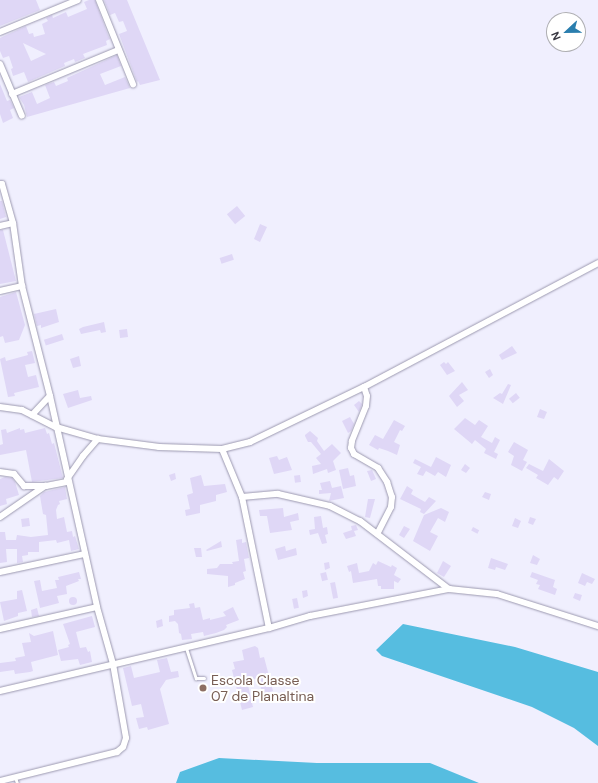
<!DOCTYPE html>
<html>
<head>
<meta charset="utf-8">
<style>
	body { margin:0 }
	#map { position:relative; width:598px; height:783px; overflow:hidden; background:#f0effe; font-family:"DM Sans",sans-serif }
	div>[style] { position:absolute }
	.water>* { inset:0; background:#56bde0 }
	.building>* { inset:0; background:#dfd7f6; transform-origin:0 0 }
	.round { border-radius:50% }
	.roads { filter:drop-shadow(0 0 1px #9c99b0) drop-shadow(0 0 1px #9c99b0) }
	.service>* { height:3px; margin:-1.5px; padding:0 1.5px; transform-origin:1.5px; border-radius:1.5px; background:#fff }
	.minor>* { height:6px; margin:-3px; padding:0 3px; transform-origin:3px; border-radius:3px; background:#fff }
	.dots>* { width:11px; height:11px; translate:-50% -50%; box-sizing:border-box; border:2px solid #fff; border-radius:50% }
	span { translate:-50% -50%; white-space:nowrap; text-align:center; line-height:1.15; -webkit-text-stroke:4px #fff; paint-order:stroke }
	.education-label { font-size:14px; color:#785e54 }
	.left { translate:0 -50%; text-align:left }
	.north { position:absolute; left:546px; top:12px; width:40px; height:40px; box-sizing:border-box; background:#fff; border:1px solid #afafb3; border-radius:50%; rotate:248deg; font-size:11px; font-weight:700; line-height:16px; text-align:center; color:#373640 }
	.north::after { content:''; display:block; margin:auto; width:14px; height:18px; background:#2a7eae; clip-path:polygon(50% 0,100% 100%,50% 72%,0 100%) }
</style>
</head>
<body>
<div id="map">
	<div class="water">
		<i style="clip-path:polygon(403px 624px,515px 647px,598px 672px,598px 746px,574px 728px,532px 707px,382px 656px,376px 650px)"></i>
		<i style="clip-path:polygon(219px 758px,317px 763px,430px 763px,479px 783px,176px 783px,180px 772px)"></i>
	</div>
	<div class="building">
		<i style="clip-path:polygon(0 0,36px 0,40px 10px,0 26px)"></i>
		<i style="clip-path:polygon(evenodd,89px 0,95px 0,108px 35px,110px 39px,106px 41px,107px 45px,83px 54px,85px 58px,75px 62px,74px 59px,64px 63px,65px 66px,28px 82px,24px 72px,13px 76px,11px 69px,13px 68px,9px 56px,3px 58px,0 51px,0 38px,26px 26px,29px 34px,33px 33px,34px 37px,45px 34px,42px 24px,48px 21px,46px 18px,52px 15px,53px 18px,66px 12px,68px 17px,87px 9px,84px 2px,89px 0,23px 43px,46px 54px,31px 61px,23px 43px)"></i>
		<i style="clip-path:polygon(104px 0,127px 0,160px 80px,140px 85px,138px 81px,137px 82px,119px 34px,127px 31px,123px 21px,119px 22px,115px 13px,110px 15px)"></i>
		<i style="clip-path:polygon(117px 55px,121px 66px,100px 74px,105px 85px,125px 77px,130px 88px,27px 117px,24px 105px,19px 97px,32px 92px,37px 104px,50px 98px,45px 85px,54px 82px,56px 86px,68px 81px,67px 78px)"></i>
		<i style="clip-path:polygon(0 84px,7px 101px,10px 100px,14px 108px,10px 110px,13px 118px,3px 123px,0 114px)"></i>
		<i style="clip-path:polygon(0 201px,2px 201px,6px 217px,0 219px)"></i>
		<i style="left:237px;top:206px;width:13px;height:13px;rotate:51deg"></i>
		<i style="clip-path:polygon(260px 224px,267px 227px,260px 242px,254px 239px)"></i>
		<i style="clip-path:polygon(0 230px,3px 230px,16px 281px,0 284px)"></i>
		<i style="left:232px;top:254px;width:6px;height:13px;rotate:72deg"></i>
		<i style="clip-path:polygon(16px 292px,25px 325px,19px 340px,5px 343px,3px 336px,0 337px,0 297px)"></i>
		<i style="clip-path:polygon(56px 309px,59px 322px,41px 328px,41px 325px,37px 326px,34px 314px)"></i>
		<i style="clip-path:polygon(104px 322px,106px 332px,101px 333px,100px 330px,81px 334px,79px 329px,83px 327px)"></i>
		<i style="left:127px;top:329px;width:8px;height:8px;rotate:83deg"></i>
		<i style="left:62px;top:334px;width:6px;height:19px;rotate:72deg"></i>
		<i style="clip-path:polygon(512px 346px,517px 353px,502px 360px,499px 355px)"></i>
		<i style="clip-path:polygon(32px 351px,35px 363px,25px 365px,28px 377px,36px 375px,39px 387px,14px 393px,15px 396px,8px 397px,0 359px,5px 357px,6px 361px,28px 355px,27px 352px)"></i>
		<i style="clip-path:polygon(79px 356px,81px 366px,73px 368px,70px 359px)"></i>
		<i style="clip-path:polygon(444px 362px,446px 364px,448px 362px,455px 371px,447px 375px,440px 365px)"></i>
		<i style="clip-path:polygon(490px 369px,493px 375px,489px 378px,485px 372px)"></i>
		<i style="clip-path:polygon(462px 382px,468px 390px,459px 395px,464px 401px,457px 407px,449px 396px)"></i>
		<i style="clip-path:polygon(508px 384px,511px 385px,503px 404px,493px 398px,500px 393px,502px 394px)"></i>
		<i style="clip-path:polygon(78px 390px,80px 398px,91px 396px,92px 400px,68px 408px,63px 394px)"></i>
		<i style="left:516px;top:393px;width:6px;height:9px;rotate:51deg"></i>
		<i style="clip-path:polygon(359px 401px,362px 404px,359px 412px,354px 405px)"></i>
		<i style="clip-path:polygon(540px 409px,547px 412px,544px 419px,537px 417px)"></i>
		<i style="clip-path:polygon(350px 417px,354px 424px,351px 431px,348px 433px,342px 421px)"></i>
		<i style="clip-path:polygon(465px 418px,475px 425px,479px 420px,488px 426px,481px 437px,492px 443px,495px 437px,500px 440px,494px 452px,498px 454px,496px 459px,484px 453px,486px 449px,475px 440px,472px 444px,454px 429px)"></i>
		<i style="clip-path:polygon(394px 420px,405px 426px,402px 431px,400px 430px,394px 442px,400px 445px,397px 455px,388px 451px,379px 448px,378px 450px,369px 445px,375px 435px,383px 439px)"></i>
		<i style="clip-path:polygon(20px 428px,20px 430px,24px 429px,25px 433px,45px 428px,47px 434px,49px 433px,52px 444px,54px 443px,63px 478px,32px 482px,26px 450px,0 455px,0 445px,3px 444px,1px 430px,6px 429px,7px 433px)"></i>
		<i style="clip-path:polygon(310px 431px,318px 438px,317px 441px,324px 451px,332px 444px,341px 453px,333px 461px,336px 470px,328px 473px,327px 469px,313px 474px,312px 466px,321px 464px,316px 458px,321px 454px,311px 442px,308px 442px,305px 436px,305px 435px)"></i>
		<i style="clip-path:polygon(514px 442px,528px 450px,523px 460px,527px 462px,522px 471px,511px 465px,514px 456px,508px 452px)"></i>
		<i style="clip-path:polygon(277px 456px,279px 460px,287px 457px,292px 470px,274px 474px,269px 458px)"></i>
		<i style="clip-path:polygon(436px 457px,451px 465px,446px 477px,438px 472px,435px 476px,426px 471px,423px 476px,417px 474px,421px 467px,413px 463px,415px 459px,431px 467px)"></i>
		<i style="clip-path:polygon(549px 459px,564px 471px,558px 480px,554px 477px,548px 485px,536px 478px,538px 475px,526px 468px,529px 464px,543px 471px)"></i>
		<i style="clip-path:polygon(465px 464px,470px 468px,466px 473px,461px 470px)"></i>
		<i style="clip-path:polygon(348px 468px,350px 476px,354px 475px,356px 486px,343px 489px,339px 470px)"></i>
		<i style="clip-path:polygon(372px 470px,376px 479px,371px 481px,367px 471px)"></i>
		<i style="clip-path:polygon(175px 473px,176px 479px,171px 481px,169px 475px)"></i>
		<i style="clip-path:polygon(201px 475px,204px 486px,225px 484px,227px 492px,216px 495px,216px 501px,200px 505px,200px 513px,186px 516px,185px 510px,190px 509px,187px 495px,193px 493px,190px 478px)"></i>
		<i style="left:300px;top:475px;width:7px;height:6px;rotate:82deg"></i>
		<i style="clip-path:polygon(5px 477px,12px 478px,15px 482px,19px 495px,6px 499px,7px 504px,0 506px,0 479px)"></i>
		<i style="clip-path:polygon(330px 481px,332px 488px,341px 486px,344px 498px,329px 501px,331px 493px,319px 494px,319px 490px,322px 490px,320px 483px)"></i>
		<i style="clip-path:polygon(407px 486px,413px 490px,411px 494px,425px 502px,429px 497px,436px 501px,424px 514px,420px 512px,421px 509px,400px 499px)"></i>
		<i style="clip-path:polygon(65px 487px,67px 499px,59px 501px,60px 504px,58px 505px,56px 510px,57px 519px,64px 517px,67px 532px,72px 531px,73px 537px,75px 536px,79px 549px,71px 551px,69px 540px,57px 543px,56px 540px,39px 542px,39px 552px,28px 552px,28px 555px,22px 556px,23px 562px,17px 563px,17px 549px,6px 549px,7px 562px,0 563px,0 532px,5px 532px,6px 540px,16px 540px,17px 535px,31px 537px,48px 535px,46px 515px,43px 514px,40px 496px,44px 492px)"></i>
		<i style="clip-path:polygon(485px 492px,491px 494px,489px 500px,482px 497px)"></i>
		<i style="clip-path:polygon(368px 499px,375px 499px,370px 518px,365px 517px)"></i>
		<i style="clip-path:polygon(283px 508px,284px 517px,298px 513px,299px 520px,290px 522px,292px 530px,270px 533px,267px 516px,260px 516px,259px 510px)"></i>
		<i style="clip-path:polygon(441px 508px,449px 512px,445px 522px,438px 518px,430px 532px,438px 536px,430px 551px,413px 541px,424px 515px)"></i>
		<i style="clip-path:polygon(321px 516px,323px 528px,327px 527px,328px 534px,325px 535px,327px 543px,322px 544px,318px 533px,310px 535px,309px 530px,315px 529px,314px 517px)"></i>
		<i style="clip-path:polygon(530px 517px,536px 519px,533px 525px,528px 523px)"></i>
		<i style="left:29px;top:518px;width:8px;height:8px;rotate:83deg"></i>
		<i style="clip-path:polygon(515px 518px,521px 521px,518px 528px,512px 526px)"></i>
		<i style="clip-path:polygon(356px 525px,358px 530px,354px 531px,356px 536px,346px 539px,343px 533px,352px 530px,351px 526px)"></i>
		<i style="clip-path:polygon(404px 526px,410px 529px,404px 538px,399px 535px)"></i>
		<i style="left:473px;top:527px;width:7px;height:4px;rotate:27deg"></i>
		<i style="clip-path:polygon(242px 539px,242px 543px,246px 542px,249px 558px,244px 559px,246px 571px,243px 572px,245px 579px,235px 583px,235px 585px,228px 587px,228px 576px,207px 574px,207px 569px,217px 568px,220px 564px,233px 564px,232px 562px,239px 561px,236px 540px)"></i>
		<i style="clip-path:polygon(221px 541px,222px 547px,207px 551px,206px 550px)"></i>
		<i style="clip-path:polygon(285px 546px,286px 551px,296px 548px,297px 555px,278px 560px,275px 549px)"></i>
		<i style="clip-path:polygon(194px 548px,201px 548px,202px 557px,196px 557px)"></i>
		<i style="clip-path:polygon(533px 555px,540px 559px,537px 565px,530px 563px)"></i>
		<i style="clip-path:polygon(491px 558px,508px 564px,505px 570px,496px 567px,495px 570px,488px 568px)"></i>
		<i style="clip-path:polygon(378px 561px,391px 567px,392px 565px,397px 568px,394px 575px,401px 579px,398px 583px,394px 581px,394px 589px,381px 589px,381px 586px,378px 586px,377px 579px,353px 583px,351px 571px,349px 572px,347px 566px,357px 563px,359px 573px,369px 571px,373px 563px,376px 565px)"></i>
		<i style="clip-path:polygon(443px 561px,451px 566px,444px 577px,437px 573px)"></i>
		<i style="clip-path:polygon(329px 562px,330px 568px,325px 570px,324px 563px)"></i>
		<i style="clip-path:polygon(79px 572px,81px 579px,78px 579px,79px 581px,66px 586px,67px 594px,57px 596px,59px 603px,40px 608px,34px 581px,40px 580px,42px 591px,57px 588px,55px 580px,59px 580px,58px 577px)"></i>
		<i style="left:326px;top:572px;width:8px;height:6px;rotate:76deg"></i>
		<i style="clip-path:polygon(532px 572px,555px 580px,553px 587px,557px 589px,555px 595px,538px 589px,540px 585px,536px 584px,538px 580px,530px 577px)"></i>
		<i style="clip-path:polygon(582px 573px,595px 579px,592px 584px,587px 582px,585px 586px,578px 583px)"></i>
		<i style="left:335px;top:582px;width:16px;height:5px;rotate:79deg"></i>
		<i style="clip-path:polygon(22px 590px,27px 611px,18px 613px,18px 616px,4px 621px,0 602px,17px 599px,17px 591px)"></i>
		<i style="clip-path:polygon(307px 590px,308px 596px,303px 598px,302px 591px)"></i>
		<i style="clip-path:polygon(575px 593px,582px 595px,580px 601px,573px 598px)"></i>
		<i class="round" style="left:69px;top:597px;width:8px;height:8px"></i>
		<i style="left:297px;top:598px;width:10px;height:5px;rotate:79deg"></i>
		<i style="clip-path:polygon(194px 603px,195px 608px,200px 607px,203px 620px,210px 618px,210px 620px,226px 616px,223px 612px,233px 607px,239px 620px,226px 625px,227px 627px,224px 630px,216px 633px,204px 636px,203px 632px,191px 634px,192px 639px,182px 640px,181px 634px,179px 633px,178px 624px,175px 621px,169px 622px,169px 616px,174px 615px,174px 610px,190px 608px,189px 604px)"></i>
		<i style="clip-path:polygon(37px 608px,39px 616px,32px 617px,31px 610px)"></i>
		<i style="clip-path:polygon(92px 616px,95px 627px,76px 632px,80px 648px,86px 647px,88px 652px,90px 651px,92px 662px,80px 665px,78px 659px,61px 661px,58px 650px,69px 647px,68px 645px,70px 644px,63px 624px)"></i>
		<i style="clip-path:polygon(162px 619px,163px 626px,157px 628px,156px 621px)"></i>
		<i style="clip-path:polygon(53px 631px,58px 655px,31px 662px,33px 671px,30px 672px,15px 674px,14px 670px,0 672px,0 663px,16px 661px,15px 658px,25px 656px,22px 643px,31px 642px,29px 633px,34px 636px)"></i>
		<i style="clip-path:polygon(255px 646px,258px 648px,260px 658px,264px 657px,273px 691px,262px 694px,259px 678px,247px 681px,253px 707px,242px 710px,232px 670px,235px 669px,233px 662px,244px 660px,242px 650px)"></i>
		<i style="clip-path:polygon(167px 658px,171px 672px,178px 671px,179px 677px,166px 680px,160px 689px,169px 724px,148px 730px,147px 727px,139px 729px,136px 718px,144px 717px,141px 704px,132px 706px,123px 668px,131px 666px,134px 678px,160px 672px,157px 660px)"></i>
	</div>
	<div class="roads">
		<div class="service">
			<i style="left:186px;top:648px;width:32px;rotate:72deg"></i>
			<i style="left:196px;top:678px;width:8px"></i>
			<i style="left:15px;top:777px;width:6px;rotate:72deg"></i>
		</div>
		<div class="minor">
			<i style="left:99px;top:0;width:91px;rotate:68deg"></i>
			<i style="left:0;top:32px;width:84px;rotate:-22.3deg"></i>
			<i style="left:0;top:64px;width:56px;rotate:67.1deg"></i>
			<i style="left:12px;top:94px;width:115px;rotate:-22.5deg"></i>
			<i style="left:0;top:184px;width:2px"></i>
			<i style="left:2px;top:184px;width:41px;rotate:74.2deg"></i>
			<i style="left:13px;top:223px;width:64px;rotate:81.9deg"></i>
			<i style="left:22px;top:286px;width:114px;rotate:75.7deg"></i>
			<i style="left:50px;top:396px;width:216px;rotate:77.4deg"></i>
			<i style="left:97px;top:607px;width:59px;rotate:74.3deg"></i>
			<i style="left:113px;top:664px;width:75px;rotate:80deg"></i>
			<i style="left:126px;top:738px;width:9px;rotate:108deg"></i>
			<i style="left:123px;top:747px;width:8px;rotate:140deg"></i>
			<i style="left:117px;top:752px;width:121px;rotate:166.1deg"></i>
			<i style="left:0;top:226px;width:13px;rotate:-13deg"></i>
			<i style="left:0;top:291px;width:23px;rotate:-13deg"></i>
			<i style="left:364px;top:387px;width:9px;rotate:72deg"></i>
			<i style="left:367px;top:396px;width:10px;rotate:96deg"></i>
			<i style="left:366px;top:406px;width:38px;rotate:112deg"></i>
			<i style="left:352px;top:441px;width:7px;rotate:98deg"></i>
			<i style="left:351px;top:448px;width:7px;rotate:63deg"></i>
			<i style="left:354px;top:454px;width:28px;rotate:30deg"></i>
			<i style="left:378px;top:468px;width:17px;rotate:57deg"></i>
			<i style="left:387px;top:482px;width:16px;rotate:72deg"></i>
			<i style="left:392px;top:497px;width:10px;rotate:96deg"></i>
			<i style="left:391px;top:507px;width:30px;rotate:117deg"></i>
			<i style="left:0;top:407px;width:22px;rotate:8deg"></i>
			<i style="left:22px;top:410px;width:38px;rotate:27deg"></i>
			<i style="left:56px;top:427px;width:44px;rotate:15.9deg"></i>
			<i style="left:98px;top:439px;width:62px;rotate:7.5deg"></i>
			<i style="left:159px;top:447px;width:63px;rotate:1.8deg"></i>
			<i style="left:222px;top:449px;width:29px;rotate:-14deg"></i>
			<i style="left:250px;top:442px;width:127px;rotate:-25.8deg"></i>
			<i style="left:364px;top:387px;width:265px;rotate:-27.9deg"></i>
			<i style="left:32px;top:415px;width:26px;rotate:-47deg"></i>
			<i style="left:222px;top:449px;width:52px;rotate:67.4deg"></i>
			<i style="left:242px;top:497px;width:134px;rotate:78.4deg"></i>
			<i style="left:0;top:472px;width:14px;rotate:8deg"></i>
			<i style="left:14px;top:474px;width:16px;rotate:50deg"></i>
			<i style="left:24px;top:486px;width:22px"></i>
			<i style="left:46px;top:486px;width:21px;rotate:-11deg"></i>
			<i style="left:67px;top:479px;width:28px;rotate:-55deg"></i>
			<i style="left:83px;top:456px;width:23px;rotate:-49deg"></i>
			<i style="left:242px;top:497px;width:36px;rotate:-5deg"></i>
			<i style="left:278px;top:494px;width:53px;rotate:13deg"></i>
			<i style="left:330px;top:506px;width:34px;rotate:27deg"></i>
			<i style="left:360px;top:521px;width:112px;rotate:37.4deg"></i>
			<i style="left:0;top:517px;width:55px;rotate:-34.6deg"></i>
			<i style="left:0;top:572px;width:87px;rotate:-12deg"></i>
			<i style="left:0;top:629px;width:99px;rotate:-12.8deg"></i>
			<i style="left:0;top:691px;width:276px;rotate:-13.2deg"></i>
			<i style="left:269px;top:628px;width:43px;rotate:-16.3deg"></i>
			<i style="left:310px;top:616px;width:142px;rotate:-11deg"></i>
			<i style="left:449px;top:589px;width:48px;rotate:5.9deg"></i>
			<i style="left:497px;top:594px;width:106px;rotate:17.6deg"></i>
		</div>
	</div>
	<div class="dots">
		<i style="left:203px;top:688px;background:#8d6e63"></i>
	</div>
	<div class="education-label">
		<span class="left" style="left:211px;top:688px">Escola Classe<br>07 de Planaltina</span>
	</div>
	<div class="north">N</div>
</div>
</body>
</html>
